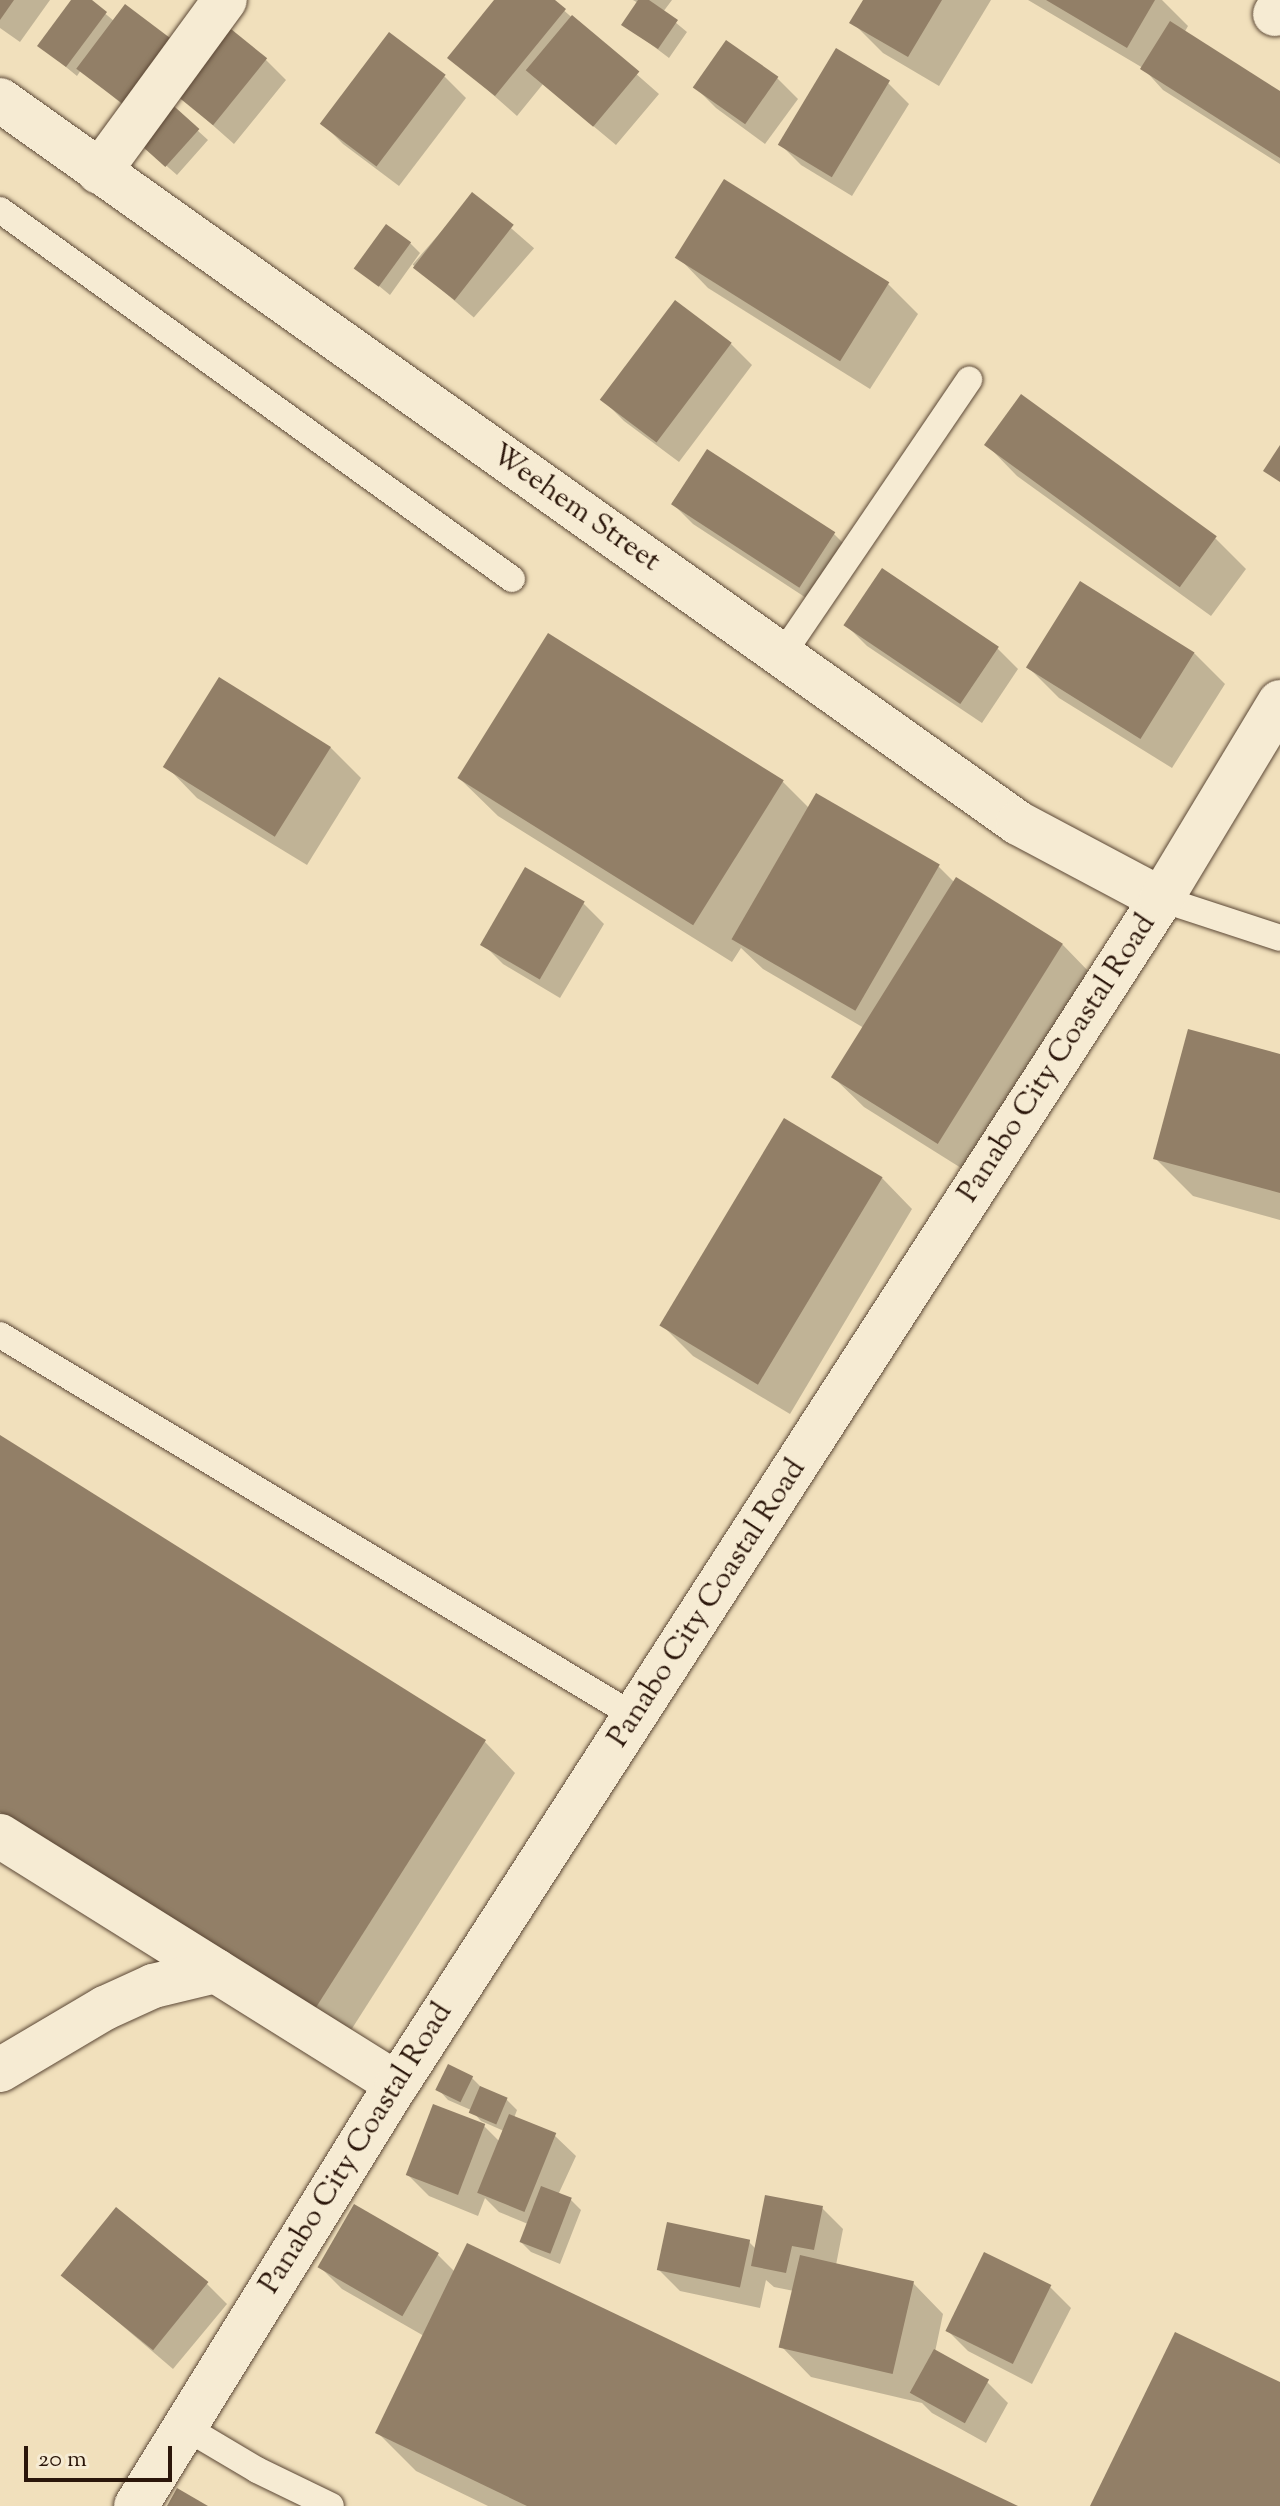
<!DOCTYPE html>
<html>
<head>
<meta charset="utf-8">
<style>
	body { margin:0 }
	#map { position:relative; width:1280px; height:2506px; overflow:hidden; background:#f1e0bc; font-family:"Sorts Mill Goudy",serif }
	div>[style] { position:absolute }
	.shadow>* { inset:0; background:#0003; transform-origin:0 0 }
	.building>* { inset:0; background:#927f67; transform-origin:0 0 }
	.roads { filter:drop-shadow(0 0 2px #5c4836) drop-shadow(0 0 2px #5c4836) }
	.service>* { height:26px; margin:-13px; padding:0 13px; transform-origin:13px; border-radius:13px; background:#f6ebd3 }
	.minor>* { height:44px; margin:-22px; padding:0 22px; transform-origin:22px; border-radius:22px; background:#f6ebd3 }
	.tertiary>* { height:44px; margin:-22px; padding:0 22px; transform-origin:22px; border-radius:22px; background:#f6ebd3 }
	.secondary>* { height:44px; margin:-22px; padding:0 22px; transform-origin:22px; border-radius:22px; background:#f6ebd3 }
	span { translate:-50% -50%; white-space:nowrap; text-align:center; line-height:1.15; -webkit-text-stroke:7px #f6ebd3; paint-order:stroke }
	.street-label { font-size:30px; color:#2b160a }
	.scale { position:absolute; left:24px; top:2446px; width:148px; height:36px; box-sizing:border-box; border:4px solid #2b160a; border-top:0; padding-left:10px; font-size:24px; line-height:28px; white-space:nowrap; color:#2b160a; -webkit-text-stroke:6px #f6ebd3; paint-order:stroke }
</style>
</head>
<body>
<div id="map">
	<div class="shadow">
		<i style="clip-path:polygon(0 0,50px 0,20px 42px,0 28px)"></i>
		<i style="clip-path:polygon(74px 0,89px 0,114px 21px,173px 42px,265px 59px,286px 80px,234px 144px,173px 90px,165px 101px,208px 140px,177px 175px,145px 147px,146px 124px,81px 70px,77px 76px,40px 46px)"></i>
		<i style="clip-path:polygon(496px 0,552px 0,659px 94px,616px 145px,543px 84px,517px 116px,450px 57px)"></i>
		<i style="clip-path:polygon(633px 0,672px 0,663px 12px,687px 32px,669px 58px,624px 24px,638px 3px)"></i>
		<i style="clip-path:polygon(865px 0,991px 0,939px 86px,883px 53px,852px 22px)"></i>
		<i style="clip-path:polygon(1028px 0,1162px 0,1188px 26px,1184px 33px,1280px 93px,1280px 164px,1163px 90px,1143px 68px)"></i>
		<i style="clip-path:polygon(389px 35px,445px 77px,466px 98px,399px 186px,343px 144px,322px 123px)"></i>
		<i style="clip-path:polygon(777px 78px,798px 99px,765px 144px,716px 108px,695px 87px)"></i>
		<i style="clip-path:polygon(888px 83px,909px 104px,852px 196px,801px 165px,780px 144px)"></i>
		<i style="left:473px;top:195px;width:81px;height:92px;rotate:41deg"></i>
		<i style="clip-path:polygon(410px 243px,420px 253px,390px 295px,357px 268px)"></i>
		<i style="clip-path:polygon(678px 257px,887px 283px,918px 314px,870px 389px,708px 288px)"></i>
		<i style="clip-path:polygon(731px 344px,752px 365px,679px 462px,624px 421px,603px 400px)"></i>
		<i style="clip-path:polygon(1022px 397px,1215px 538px,1246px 569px,1211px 616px,1017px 476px,987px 445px)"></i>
		<i style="clip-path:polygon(707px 452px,834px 534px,855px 555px,820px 607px,693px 524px,672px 503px)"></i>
		<i style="clip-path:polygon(846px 625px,997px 648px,1018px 669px,982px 723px,867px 646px)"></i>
		<i style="clip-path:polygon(1194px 653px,1225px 684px,1172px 768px,1059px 698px,1028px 667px)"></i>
		<i style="clip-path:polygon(220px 679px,330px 747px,361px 778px,307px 865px,197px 798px,167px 767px)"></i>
		<i style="clip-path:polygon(459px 778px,783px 782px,809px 808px,817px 796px,939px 867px,955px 883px,1062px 944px,1092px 975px,969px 1173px,864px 1107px,833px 1077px,864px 1028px,763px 969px,741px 948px,732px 962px,498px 816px)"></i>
		<i style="clip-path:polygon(583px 903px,604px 924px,560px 998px,503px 964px,482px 943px)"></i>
		<i style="clip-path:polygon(1280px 1056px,1280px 1220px,1193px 1196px,1155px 1158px)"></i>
		<i style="clip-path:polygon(882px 1178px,912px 1209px,790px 1414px,693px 1356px,663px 1326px)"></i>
		<i style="clip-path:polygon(0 1438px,485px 1742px,515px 1773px,346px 2038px,0 1821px)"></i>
		<i style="clip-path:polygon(472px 2078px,482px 2088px,507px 2100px,517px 2110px,514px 2118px,554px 2135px,576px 2156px,558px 2195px,571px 2200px,581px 2210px,560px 2264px,531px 2252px,521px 2242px,528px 2224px,499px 2212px,485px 2198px,478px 2216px,429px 2196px,408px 2175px,484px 2126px,499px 2141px,504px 2131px,481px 2121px,471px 2110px,448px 2100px,438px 2089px)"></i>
		<i style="clip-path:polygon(822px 2208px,843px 2229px,836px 2265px,913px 2283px,943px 2314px,935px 2352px,987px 2382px,1008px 2403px,986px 2443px,932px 2413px,922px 2403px,811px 2377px,781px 2346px,794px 2291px,774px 2287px,766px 2280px,760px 2308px,680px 2291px,659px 2270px,749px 2242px,756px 2249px)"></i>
		<i style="clip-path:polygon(437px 2254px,455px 2272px,1014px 2506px,488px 2506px,416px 2471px,378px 2433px,424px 2336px,342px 2289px,321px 2268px)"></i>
		<i style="clip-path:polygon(63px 2275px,206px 2283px,227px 2304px,173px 2369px)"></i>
		<i style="clip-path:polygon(1050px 2287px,1071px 2308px,1032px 2384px,968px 2351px,947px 2330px)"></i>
	</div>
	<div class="building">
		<i style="clip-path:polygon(0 0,14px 0,0 20px)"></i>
		<i style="clip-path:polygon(71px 0,92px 0,107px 12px,66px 67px,37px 46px)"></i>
		<i style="clip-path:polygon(494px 0,555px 0,566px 9px,495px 96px,447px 58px)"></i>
		<i style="clip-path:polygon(638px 0,649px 0,678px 20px,658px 49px,621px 25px)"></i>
		<i style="clip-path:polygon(863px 0,942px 0,908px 57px,849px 23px)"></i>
		<i style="clip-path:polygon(1046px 0,1155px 0,1127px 48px)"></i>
		<i style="left:125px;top:4px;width:61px;height:81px;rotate:37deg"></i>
		<i style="left:572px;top:15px;width:88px;height:72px;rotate:40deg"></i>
		<i style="clip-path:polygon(1170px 21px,1280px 91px,1280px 158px,1140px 69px)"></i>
		<i style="left:226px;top:25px;width:53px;height:86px;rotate:39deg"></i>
		<i style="left:389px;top:32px;width:71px;height:115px;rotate:37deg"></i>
		<i style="left:726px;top:40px;width:64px;height:58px;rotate:35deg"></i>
		<i style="left:836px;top:48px;width:63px;height:113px;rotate:31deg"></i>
		<i style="left:166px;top:99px;width:45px;height:51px;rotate:42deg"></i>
		<i style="left:724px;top:179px;width:195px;height:93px;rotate:32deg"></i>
		<i style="left:472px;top:192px;width:53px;height:96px;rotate:38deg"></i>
		<i style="left:386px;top:224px;width:31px;height:55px;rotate:36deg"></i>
		<i style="left:675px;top:300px;width:71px;height:125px;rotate:37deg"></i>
		<i style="left:1021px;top:394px;width:242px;height:63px;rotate:36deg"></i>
		<i style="clip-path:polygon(1280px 445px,1280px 482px,1263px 471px)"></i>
		<i style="left:707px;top:449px;width:153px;height:66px;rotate:33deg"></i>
		<i style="left:882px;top:568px;width:141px;height:69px;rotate:34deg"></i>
		<i style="left:1080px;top:581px;width:135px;height:102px;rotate:32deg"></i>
		<i style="left:548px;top:633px;width:278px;height:171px;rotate:32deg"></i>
		<i style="left:219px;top:677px;width:132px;height:106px;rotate:32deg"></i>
		<i style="left:816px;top:793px;width:143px;height:169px;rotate:30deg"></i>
		<i style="left:525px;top:867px;width:69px;height:90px;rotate:30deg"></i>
		<i style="left:956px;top:877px;width:126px;height:236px;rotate:32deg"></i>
		<i style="clip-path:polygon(1188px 1029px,1280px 1054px,1280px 1193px,1153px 1159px)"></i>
		<i style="left:784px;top:1118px;width:115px;height:242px;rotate:31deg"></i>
		<i style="clip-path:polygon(0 1435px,486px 1740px,315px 2009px,0 1812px)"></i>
		<i style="left:448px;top:2064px;width:28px;height:29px;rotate:26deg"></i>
		<i style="left:480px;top:2086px;width:30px;height:29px;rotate:23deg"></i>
		<i style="left:433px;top:2104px;width:56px;height:76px;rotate:21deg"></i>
		<i style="left:509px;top:2114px;width:51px;height:85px;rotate:22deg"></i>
		<i style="left:541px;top:2186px;width:33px;height:60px;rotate:21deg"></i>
		<i style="clip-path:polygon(765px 2195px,823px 2206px,814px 2250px,792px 2246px,786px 2273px,751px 2266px)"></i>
		<i style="left:354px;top:2204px;width:98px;height:73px;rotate:30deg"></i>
		<i style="left:116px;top:2207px;width:119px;height:88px;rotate:39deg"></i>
		<i style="left:667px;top:2222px;width:85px;height:49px;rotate:12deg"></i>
		<i style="clip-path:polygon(467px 2243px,1018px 2506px,527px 2506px,375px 2433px)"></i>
		<i style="left:984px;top:2252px;width:75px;height:88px;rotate:26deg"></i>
		<i style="left:800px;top:2255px;width:117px;height:95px;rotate:13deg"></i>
		<i style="clip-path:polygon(1175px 2332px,1280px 2382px,1280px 2506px,1090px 2506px)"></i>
		<i style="left:934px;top:2349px;width:63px;height:50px;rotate:29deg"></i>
		<i style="clip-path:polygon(177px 2488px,208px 2506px,167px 2506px)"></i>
	</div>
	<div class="roads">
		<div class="service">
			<i style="left:0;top:210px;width:631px;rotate:35.78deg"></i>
			<i style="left:782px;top:655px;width:333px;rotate:-55.8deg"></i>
			<i style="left:1161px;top:899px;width:125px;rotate:18.1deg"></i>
			<i style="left:0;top:1335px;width:742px;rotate:30.99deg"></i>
			<i style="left:183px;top:2426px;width:86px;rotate:30.7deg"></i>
			<i style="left:257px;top:2470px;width:82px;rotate:25.9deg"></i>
		</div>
		<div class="minor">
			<i style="left:1275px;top:14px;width:9px;rotate:-58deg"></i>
			<i style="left:99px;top:172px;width:213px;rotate:-53.8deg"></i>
			<i style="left:0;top:1836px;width:468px;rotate:32deg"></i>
			<i style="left:0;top:2070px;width:122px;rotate:-30.6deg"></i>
			<i style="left:105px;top:2008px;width:53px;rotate:-24.6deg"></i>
			<i style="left:153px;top:1986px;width:65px;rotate:-13.4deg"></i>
		</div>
		<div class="tertiary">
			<i style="left:0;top:100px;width:1249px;rotate:35.38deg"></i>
			<i style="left:1018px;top:823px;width:162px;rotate:28deg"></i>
		</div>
		<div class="secondary">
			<i style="left:136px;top:2506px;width:496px;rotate:-58.3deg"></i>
			<i style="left:397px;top:2084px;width:1410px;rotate:-57.19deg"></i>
			<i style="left:1161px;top:899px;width:230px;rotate:-58.9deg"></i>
		</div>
	</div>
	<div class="street-label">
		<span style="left:575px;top:509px;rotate:35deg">Weehem Street</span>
		<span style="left:1058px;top:1059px;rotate:-57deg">Panabo City Coastal Road</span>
		<span style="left:708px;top:1604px;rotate:-57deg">Panabo City Coastal Road</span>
		<span style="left:357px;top:2149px;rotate:-58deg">Panabo City Coastal Road</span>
	</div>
	<div class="scale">20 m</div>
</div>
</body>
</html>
